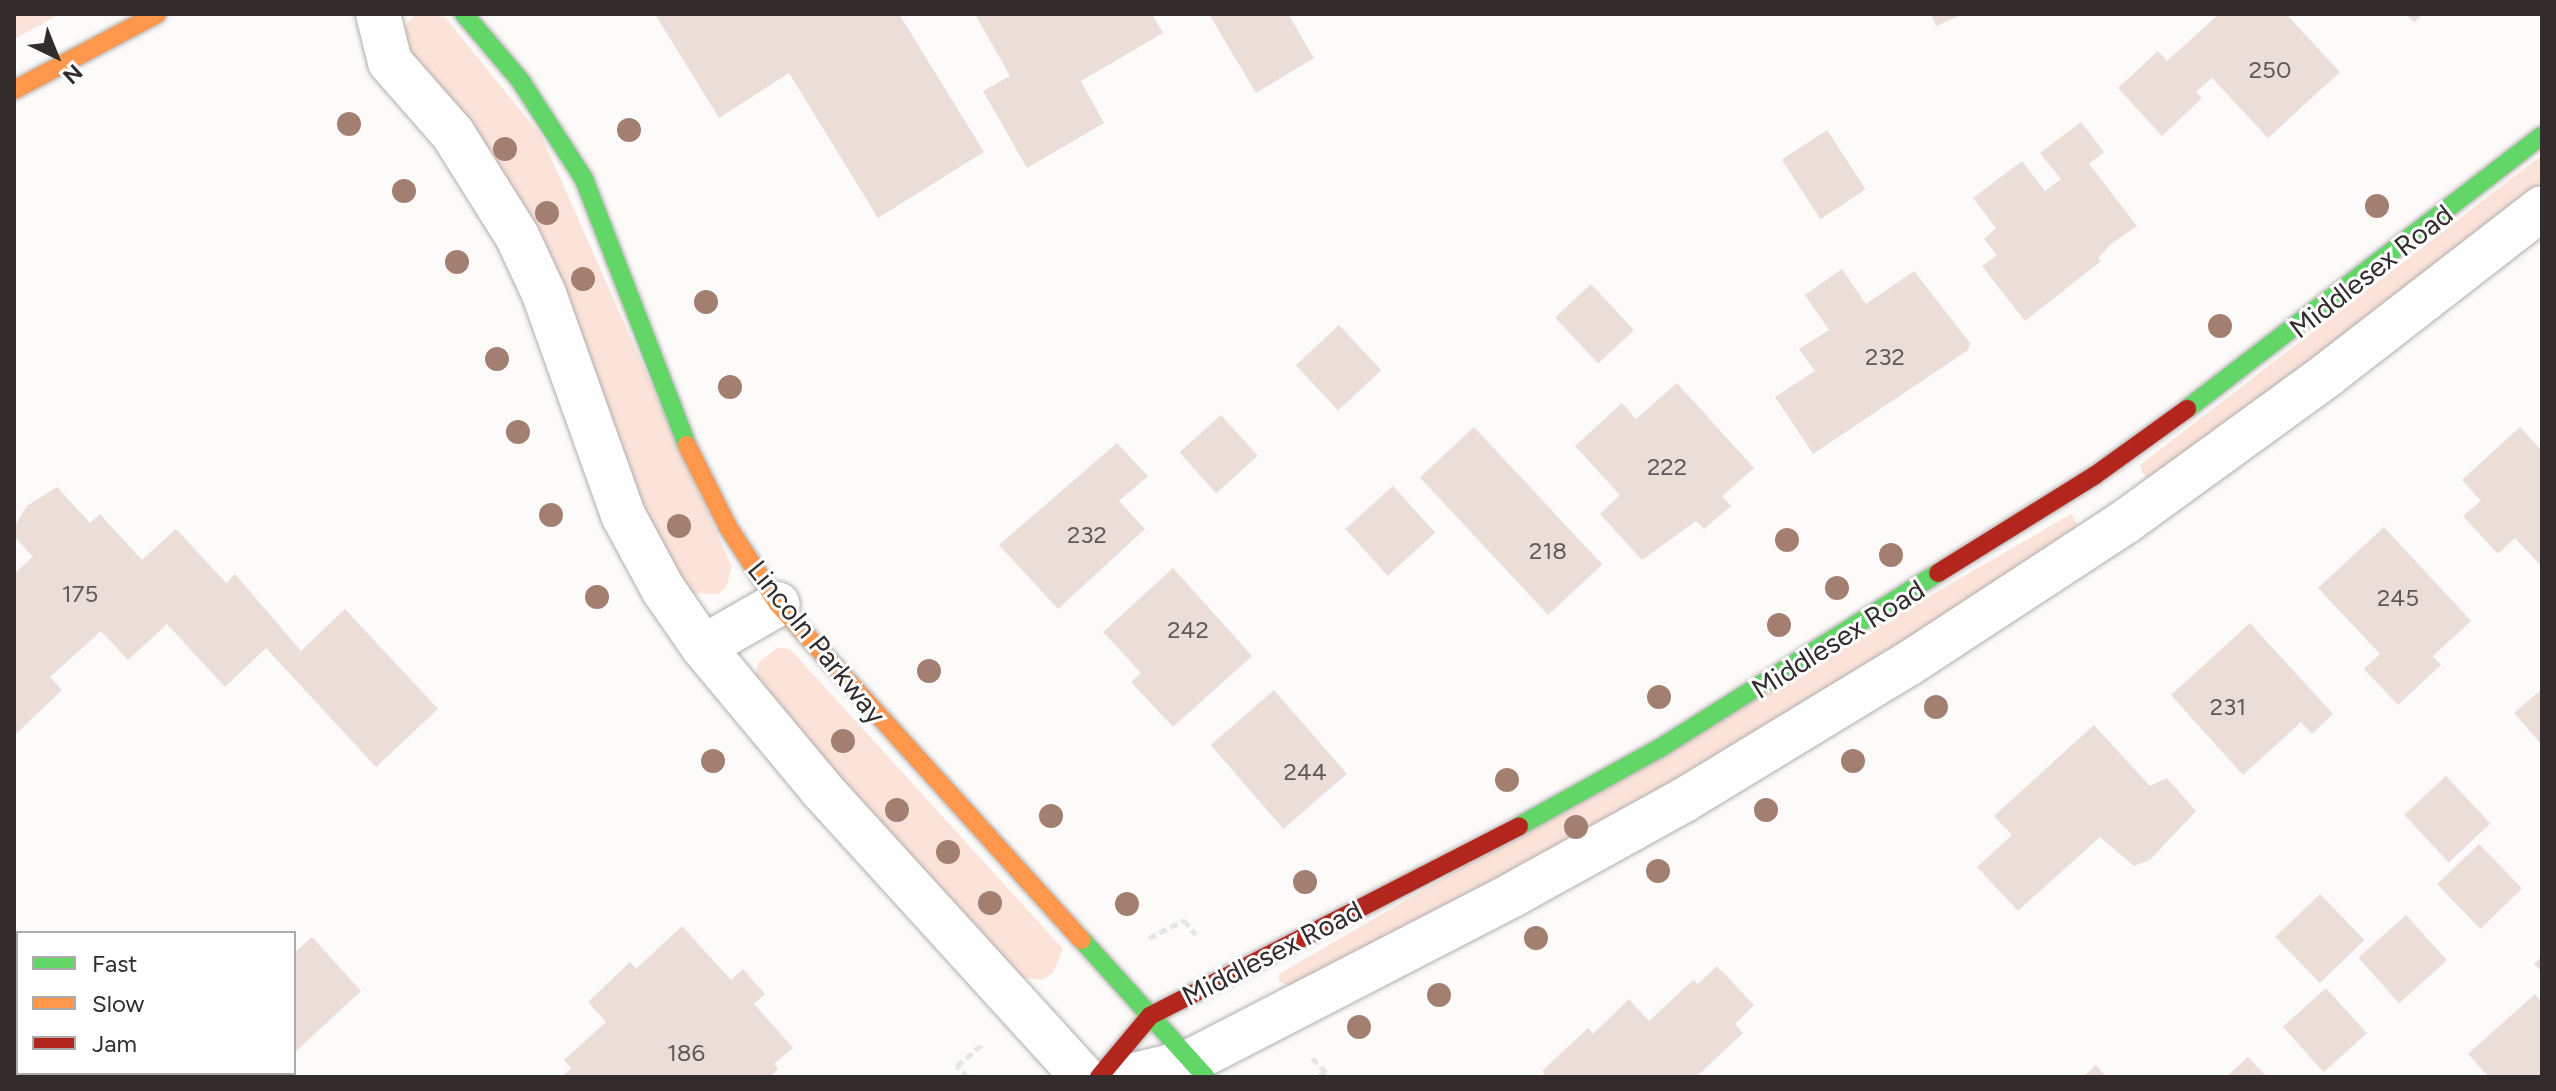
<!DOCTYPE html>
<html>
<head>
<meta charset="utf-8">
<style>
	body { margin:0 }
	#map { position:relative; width:2556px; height:1091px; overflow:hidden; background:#fcfbfa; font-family:Figtree,sans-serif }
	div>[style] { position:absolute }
	.green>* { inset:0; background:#fbe3da }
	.building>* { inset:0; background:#ebddd8; transform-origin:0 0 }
	.path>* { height:5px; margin-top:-2.5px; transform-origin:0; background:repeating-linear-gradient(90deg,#e6e6e6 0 8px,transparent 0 12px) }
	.roads { filter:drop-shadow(0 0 2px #b1aead) drop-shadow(0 0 2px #b1aead) }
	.street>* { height:44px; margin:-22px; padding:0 22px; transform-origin:22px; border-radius:22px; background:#fffefe }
	.fast>* { height:18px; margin:-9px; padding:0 9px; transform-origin:9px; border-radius:9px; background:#63d668 }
	.slow>* { height:18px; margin:-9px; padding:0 9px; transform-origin:9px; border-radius:9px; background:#ff974d }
	.jam>* { height:18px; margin:-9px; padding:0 9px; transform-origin:9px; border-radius:9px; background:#b3261e }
	.trees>* { width:24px; height:24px; margin:-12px; border-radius:50%; background:#a27f71 }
	span { translate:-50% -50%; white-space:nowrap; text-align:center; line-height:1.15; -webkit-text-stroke:6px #fff; paint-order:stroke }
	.number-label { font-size:24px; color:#605957 }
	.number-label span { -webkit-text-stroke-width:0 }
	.street-label { font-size:28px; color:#322d2c }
	.frame { position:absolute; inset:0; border:16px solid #322d2c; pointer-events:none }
	.legend { position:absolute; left:16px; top:931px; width:280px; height:144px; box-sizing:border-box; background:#fff; border:2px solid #adabab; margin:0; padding:10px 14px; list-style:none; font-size:24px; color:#322d2c }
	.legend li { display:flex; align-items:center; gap:16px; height:40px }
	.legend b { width:40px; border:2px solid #adabab }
	.north { position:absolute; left:16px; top:16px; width:80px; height:80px; -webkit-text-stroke:6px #fff; paint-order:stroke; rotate:137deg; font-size:22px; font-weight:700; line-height:32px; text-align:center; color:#322d2c }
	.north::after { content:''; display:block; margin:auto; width:28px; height:36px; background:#322d2c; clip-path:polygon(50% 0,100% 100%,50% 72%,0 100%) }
</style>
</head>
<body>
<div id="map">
	<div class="green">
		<i style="clip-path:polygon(14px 14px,60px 14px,14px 39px)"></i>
		<i style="clip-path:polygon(416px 14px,445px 17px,542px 137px,732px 567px,726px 587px,718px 594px,688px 593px,404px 54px,401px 30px)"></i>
		<i style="clip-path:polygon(2542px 155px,2542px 188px,2515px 211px,2148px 479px,2143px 474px,2140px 465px)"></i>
		<i style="clip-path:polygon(2071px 514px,2080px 528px,2073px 538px,1674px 786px,1294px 989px,1279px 981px,1279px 974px)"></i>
		<i style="clip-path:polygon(777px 648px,790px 649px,1063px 949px,1053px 973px,1042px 980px,1018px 977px,761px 694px,755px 678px,758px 663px)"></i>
	</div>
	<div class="building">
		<i style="clip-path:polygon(655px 14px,899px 14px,984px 152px,878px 218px,789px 73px,719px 118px)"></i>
		<i style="clip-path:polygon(975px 14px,1152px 14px,1163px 33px,1081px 81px,1104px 123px,1027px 168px,983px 91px,1010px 76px)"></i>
		<i style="clip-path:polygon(1209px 14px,1288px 14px,1314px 58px,1256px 93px)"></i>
		<i style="clip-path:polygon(1931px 14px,1964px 14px,1936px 26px)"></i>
		<i style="clip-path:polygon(2219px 14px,2286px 14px,2340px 72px,2268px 138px,2212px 78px,2196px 92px,2202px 98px,2162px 136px,2118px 88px,2158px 51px,2167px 61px)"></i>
		<i style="clip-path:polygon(2406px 14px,2423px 14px,2414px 22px)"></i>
		<i style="clip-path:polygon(2081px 122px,2104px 152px,2089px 164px,2137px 226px,2111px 244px,2098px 258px,2101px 261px,2025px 321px,1982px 266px,1997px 255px,1984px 239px,1996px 228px,1973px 198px,2022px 161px,2045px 191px,2061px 179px,2040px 153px)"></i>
		<i style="left:1827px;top:130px;width:71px;height:54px;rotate:57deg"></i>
		<i style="clip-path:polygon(1842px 269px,1866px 304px,1914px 271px,1970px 343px,1968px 350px,1813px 454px,1775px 397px,1815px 371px,1799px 349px,1829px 330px,1805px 295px)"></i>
		<i style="left:1591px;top:284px;width:63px;height:49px;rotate:47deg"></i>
		<i style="left:1339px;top:325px;width:62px;height:59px;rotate:47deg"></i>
		<i style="clip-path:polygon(1677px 383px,1754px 468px,1722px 496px,1731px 506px,1704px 529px,1696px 521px,1642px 560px,1600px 514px,1620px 495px,1575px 446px,1622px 403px,1636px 419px)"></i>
		<i style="left:1221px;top:415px;width:55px;height:56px;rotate:48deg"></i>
		<i style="left:1474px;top:427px;width:188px;height:74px;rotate:47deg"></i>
		<i style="clip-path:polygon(2520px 427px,2542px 451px,2542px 567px,2515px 538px,2498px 554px,2463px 516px,2481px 501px,2462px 480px)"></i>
		<i style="clip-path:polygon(1117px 443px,1148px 476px,1119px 501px,1145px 529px,1058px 609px,999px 545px)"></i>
		<i style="left:1393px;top:486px;width:63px;height:64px;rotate:48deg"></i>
		<i style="clip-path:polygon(57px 487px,90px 523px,100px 514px,142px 560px,176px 529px,226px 583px,235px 574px,301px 651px,345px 609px,438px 709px,376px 767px,266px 648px,225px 687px,167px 624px,128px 660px,101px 631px,50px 677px,62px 690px,16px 734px,14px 574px,33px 557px,14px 536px,14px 527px,27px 506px)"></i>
		<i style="clip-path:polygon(2384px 527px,2471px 621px,2433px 656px,2441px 665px,2398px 705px,2364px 669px,2380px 654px,2318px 588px)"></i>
		<i style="clip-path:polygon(1173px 568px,1252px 656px,1173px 727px,1131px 682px,1141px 673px,1103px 632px)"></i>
		<i style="clip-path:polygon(2250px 623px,2333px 714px,2312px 734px,2301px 722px,2243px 775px,2171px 695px)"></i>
		<i style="clip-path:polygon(2542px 689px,2542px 745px,2514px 713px)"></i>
		<i style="left:1274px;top:690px;width:111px;height:84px;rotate:49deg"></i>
		<i style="clip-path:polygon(2094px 725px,2150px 786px,2167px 778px,2196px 811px,2150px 860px,2134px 866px,2100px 837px,2018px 911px,1977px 867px,2012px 835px,1994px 816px)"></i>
		<i style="left:2446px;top:776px;width:65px;height:57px;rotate:47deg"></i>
		<i style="left:2479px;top:844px;width:62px;height:58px;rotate:46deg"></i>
		<i style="left:2320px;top:894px;width:64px;height:62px;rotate:46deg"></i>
		<i style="left:2406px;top:915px;width:61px;height:64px;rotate:48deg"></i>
		<i style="clip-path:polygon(682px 926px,731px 980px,743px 969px,765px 994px,754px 1004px,793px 1048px,774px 1064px,778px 1069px,770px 1077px,562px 1077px,571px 1068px,564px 1060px,606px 1022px,588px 1002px,630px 962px,636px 969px)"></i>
		<i style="clip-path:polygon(312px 937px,361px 991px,294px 1053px,294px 953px)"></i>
		<i style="clip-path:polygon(2542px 956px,2542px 972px,2534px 964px)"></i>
		<i style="clip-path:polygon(1717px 966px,1754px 1005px,1735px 1024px,1743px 1033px,1696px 1077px,1544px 1077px,1543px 1070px,1588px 1028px,1593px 1034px,1629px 999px,1649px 1021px,1693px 980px,1698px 984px)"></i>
		<i style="left:2326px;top:988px;width:61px;height:58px;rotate:48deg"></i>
		<i style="clip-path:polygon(18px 989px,18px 1073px,26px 1073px,14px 1077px)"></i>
		<i style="clip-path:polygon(2535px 994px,2542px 1002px,2542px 1077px,2489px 1077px,2468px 1054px)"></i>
		<i style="clip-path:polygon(2248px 1057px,2267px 1077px,2226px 1077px)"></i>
		<i style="clip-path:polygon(2096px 1065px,2106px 1077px,2083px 1077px)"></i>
	</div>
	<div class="path">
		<i style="left:1149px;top:938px;width:39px;rotate:-27deg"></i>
		<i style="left:1184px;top:920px;width:19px;rotate:51deg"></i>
		<i style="left:1312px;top:1058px;width:20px;rotate:45deg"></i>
		<i style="left:1326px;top:1072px;width:11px;rotate:153deg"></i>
		<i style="left:968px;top:1077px;width:16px;rotate:-135deg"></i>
		<i style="left:957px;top:1066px;width:35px;rotate:-41deg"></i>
	</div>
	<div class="roads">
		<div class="street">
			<i style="left:378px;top:14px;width:49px;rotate:76deg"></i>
			<i style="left:390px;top:62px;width:96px;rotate:48.8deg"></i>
			<i style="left:453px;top:134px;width:120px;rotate:57.9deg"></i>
			<i style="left:517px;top:236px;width:64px;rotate:65deg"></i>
			<i style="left:544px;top:294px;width:235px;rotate:70.3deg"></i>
			<i style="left:623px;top:515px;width:84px;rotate:61.6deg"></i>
			<i style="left:663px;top:589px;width:70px;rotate:55.4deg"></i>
			<i style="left:703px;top:647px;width:186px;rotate:50.2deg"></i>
			<i style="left:822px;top:790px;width:388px;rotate:47.7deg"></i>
			<i style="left:703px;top:647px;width:86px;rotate:-29.8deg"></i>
			<i style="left:1126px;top:1077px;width:67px;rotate:-13.8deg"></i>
			<i style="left:1191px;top:1061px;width:364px;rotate:-27.3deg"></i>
			<i style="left:1514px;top:894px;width:194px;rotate:-28.9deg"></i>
			<i style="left:1684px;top:800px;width:262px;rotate:-31.3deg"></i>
			<i style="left:1908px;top:664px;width:259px;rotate:-33.2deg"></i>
			<i style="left:2125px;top:522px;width:250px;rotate:-36deg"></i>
			<i style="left:2327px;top:375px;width:272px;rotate:-37.8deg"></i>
		</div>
		<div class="fast">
			<i style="left:464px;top:14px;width:87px;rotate:49.7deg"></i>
			<i style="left:520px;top:80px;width:118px;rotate:57.1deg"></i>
			<i style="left:584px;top:179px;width:285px;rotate:68.8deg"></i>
			<i style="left:2187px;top:409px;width:448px;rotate:-37.6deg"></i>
			<i style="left:1519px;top:826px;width:161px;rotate:-29deg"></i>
			<i style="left:1660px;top:748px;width:328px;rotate:-32.2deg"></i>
			<i style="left:1082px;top:940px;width:185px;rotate:47.9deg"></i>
		</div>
		<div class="slow">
			<i style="left:14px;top:90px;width:162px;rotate:-28deg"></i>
			<i style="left:687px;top:445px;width:92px;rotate:63.4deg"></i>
			<i style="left:728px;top:527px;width:92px;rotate:57deg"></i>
			<i style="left:778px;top:604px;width:453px;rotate:47.9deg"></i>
		</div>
		<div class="jam">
			<i style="left:1938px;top:573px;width:184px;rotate:-31.9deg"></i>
			<i style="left:2094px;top:476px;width:115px;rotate:-35.8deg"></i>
			<i style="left:1099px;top:1077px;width:80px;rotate:-50.1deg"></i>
			<i style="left:1150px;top:1016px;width:415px;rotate:-27.2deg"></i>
		</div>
	</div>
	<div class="trees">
		<i style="left:349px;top:124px"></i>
		<i style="left:629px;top:130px"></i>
		<i style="left:505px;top:149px"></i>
		<i style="left:404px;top:191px"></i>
		<i style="left:2377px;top:206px"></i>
		<i style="left:547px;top:213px"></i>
		<i style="left:457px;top:262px"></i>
		<i style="left:583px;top:279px"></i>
		<i style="left:706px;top:302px"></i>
		<i style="left:2220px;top:326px"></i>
		<i style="left:497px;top:359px"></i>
		<i style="left:730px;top:387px"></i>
		<i style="left:518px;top:432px"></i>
		<i style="left:551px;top:515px"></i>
		<i style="left:679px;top:526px"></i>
		<i style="left:1787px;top:540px"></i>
		<i style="left:1891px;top:555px"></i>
		<i style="left:1837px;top:588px"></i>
		<i style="left:597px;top:597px"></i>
		<i style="left:1779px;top:625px"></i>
		<i style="left:929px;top:671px"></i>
		<i style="left:1659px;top:697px"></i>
		<i style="left:1936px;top:707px"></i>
		<i style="left:843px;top:741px"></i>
		<i style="left:713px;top:761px"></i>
		<i style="left:1853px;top:761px"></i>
		<i style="left:1507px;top:780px"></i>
		<i style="left:897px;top:810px"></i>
		<i style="left:1766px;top:810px"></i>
		<i style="left:1051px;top:816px"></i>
		<i style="left:1576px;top:827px"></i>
		<i style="left:948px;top:852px"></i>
		<i style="left:1658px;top:871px"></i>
		<i style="left:1305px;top:882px"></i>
		<i style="left:990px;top:903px"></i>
		<i style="left:1127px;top:904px"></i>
		<i style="left:1536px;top:938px"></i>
		<i style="left:1439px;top:995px"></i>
		<i style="left:1359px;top:1027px"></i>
	</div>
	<div class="number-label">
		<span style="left:2270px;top:70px">250</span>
		<span style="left:1885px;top:357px">232</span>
		<span style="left:1667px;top:467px">222</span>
		<span style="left:1087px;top:535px">232</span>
		<span style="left:1548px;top:551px">218</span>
		<span style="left:80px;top:594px">175</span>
		<span style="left:2398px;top:598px">245</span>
		<span style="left:1188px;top:630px">242</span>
		<span style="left:2228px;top:707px">231</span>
		<span style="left:1305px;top:772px">244</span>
		<span style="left:686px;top:1053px">186</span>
	</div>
	<div class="street-label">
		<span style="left:2371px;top:271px;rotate:-38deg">Middlesex Road</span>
		<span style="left:1838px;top:639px;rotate:-32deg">Middlesex Road</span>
		<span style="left:817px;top:642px;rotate:51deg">Lincoln Parkway</span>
		<span style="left:1272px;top:953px;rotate:-27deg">Middlesex Road</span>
	</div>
	<div class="frame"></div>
	<ul class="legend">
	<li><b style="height:10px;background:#63d668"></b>Fast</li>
	<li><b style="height:10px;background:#ff974d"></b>Slow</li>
	<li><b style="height:10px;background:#b3261e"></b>Jam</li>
	</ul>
	<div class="north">N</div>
</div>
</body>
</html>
